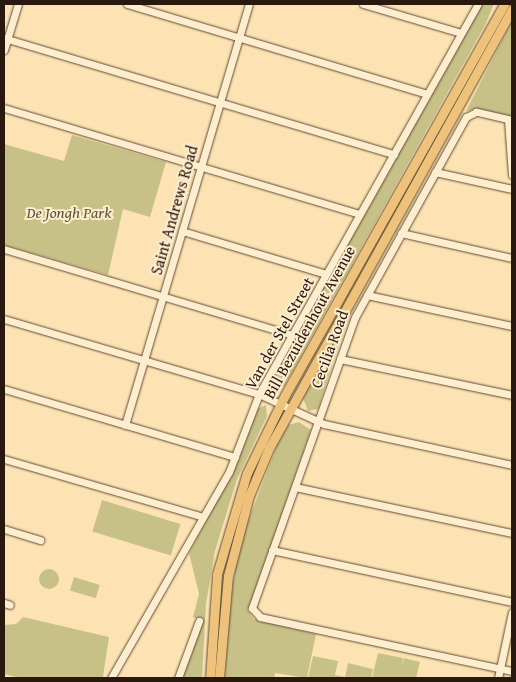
<!DOCTYPE html>
<html>
<head>
<meta charset="utf-8">
<style>
	body { margin:0 }
	#map { position:relative; width:516px; height:682px; overflow:hidden; background:#fde3b3; font-family:"Gentium Book Plus",serif }
	div>[style] { position:absolute }
	.green>* { inset:0; background:#c8c187; transform-origin:0 0 }
	.round { border-radius:50% }
	.roads { filter:drop-shadow(0 0 1px #5e4b36) drop-shadow(0 0 1px #5e4b36) }
	.minor>* { height:7px; margin:-3.5px; padding:0 3.5px; transform-origin:3.5px; border-radius:3.5px; background:#feedce }
	.major>* { height:9px; margin:-4.5px; padding:0 4.5px; transform-origin:4.5px; border-radius:4.5px; background:#eec27a }
	span { translate:-50% -50%; white-space:nowrap; text-align:center; line-height:1.15; -webkit-text-stroke:4px #feedce; paint-order:stroke }
	.street-label { font-size:16px; color:#29180d }
	.park-label { font-size:16px; color:#615338; font-style:italic }
	.frame { position:absolute; inset:0; border:5px solid #29180d; pointer-events:none }
</style>
</head>
<body>
<div id="map">
	<div class="green">
		<i style="clip-path:polygon(481px 4px,494px 4px,485px 25px,284px 386px,270px 392px,267px 386px)"></i>
		<i style="clip-path:polygon(512px 21px,512px 117px,478px 109px,466px 111px)"></i>
		<i style="clip-path:polygon(72px 135px,166px 162px,150px 217px,123px 209px,108px 275px,4px 245px,4px 144px,64px 161px)"></i>
		<i style="clip-path:polygon(348px 315px,318px 409px,308px 411px,303px 398px)"></i>
		<i style="clip-path:polygon(266px 405px,267px 416px,237px 479px,215px 551px,206px 604px,202px 678px,181px 678px,202px 621px,193px 617px,199px 594px,189px 553px,234px 468px,257px 409px)"></i>
		<i style="clip-path:polygon(299px 422px,311px 430px,248px 611px,254px 619px,316px 634px,307px 678px,275px 673px,274px 678px,225px 678px,229px 603px,241px 540px,277px 445px,288px 425px)"></i>
		<i style="left:102px;top:500px;width:82px;height:33px;rotate:17deg"></i>
		<i class="round" style="left:39px;top:569px;width:20px;height:20px"></i>
		<i style="left:74px;top:577px;width:27px;height:14px;rotate:17deg"></i>
		<i style="clip-path:polygon(23px 617px,109px 637px,103px 677px,20px 678px,4px 674px,4px 625px,16px 624px)"></i>
		<i style="clip-path:polygon(378px 653px,403px 658px,402px 666px,404px 658px,420px 662px,416px 678px,372px 678px)"></i>
		<i style="clip-path:polygon(313px 656px,338px 661px,335px 675px,345px 677px,348px 663px,373px 669px,371px 678px,308px 678px)"></i>
	</div>
	<div class="roads">
		<div class="minor">
			<i style="left:127px;top:4px;width:313px;rotate:16.7deg"></i>
			<i style="left:363px;top:4px;width:102px;rotate:16.5deg"></i>
			<i style="left:4px;top:38px;width:407px;rotate:16.6deg"></i>
			<i style="left:4px;top:50px;width:48px;rotate:-73.1deg"></i>
			<i style="left:4px;top:108px;width:371px;rotate:16.6deg"></i>
			<i style="left:508px;top:120px;width:55px;rotate:85.8deg"></i>
			<i style="left:512px;top:120px;width:37px;rotate:-167deg"></i>
			<i style="left:476px;top:112px;width:11px;rotate:153deg"></i>
			<i style="left:466px;top:117px;width:229px;rotate:119deg"></i>
			<i style="left:355px;top:317px;width:309px;rotate:109.5deg"></i>
			<i style="left:252px;top:608px;width:12px;rotate:48deg"></i>
			<i style="left:260px;top:617px;width:258px;rotate:12.1deg"></i>
			<i style="left:435px;top:172px;width:79px;rotate:12.4deg"></i>
			<i style="left:182px;top:231px;width:150px;rotate:16.6deg"></i>
			<i style="left:401px;top:233px;width:114px;rotate:12.7deg"></i>
			<i style="left:4px;top:249px;width:301px;rotate:16.6deg"></i>
			<i style="left:367px;top:295px;width:148px;rotate:12.1deg"></i>
			<i style="left:4px;top:319px;width:266px;rotate:16.4deg"></i>
			<i style="left:259px;top:394px;width:72px;rotate:24.8deg"></i>
			<i style="left:324px;top:424px;width:192px;rotate:12.3deg"></i>
			<i style="left:340px;top:359px;width:176px;rotate:11.8deg"></i>
			<i style="left:4px;top:389px;width:241px;rotate:16.4deg"></i>
			<i style="left:125px;top:425px;width:439px;rotate:-73.6deg"></i>
			<i style="left:4px;top:459px;width:207px;rotate:16.2deg"></i>
			<i style="left:295px;top:487px;width:222px;rotate:12deg"></i>
			<i style="left:4px;top:529px;width:38px;rotate:17deg"></i>
			<i style="left:272px;top:550px;width:246px;rotate:12.2deg"></i>
			<i style="left:4px;top:603px;width:6px;rotate:18deg"></i>
			<i style="left:111px;top:678px;width:237px;rotate:-60.2deg"></i>
			<i style="left:229px;top:472px;width:84px;rotate:-69deg"></i>
			<i style="left:259px;top:394px;width:447px;rotate:-60.7deg"></i>
			<i style="left:178px;top:678px;width:61px;rotate:-69.8deg"></i>
			<i style="left:498px;top:678px;width:67px;rotate:-78deg"></i>
		</div>
		<div class="major">
			<i style="left:210px;top:678px;width:104px;rotate:-86.1deg"></i>
			<i style="left:217px;top:574px;width:105px;rotate:-73.5deg"></i>
			<i style="left:247px;top:473px;width:87px;rotate:-64deg"></i>
			<i style="left:285px;top:395px;width:448px;rotate:-60.7deg"></i>
			<i style="left:219px;top:678px;width:102px;rotate:-85deg"></i>
			<i style="left:228px;top:576px;width:83px;rotate:-75.3deg"></i>
			<i style="left:249px;top:496px;width:52px;rotate:-67.4deg"></i>
			<i style="left:269px;top:448px;width:502px;rotate:-61.03deg"></i>
		</div>
	</div>
	<div class="street-label">
		<span style="left:174px;top:210px;rotate:-74deg">Saint Andrews Road</span>
		<span style="left:309px;top:322px;rotate:-61deg">Bill Bezuidenhout Avenue</span>
		<span style="left:279px;top:333px;rotate:-61deg">Van der Stel Street</span>
		<span style="left:329px;top:349px;rotate:-70deg">Cecilia Road</span>
	</div>
	<div class="park-label">
		<span style="left:69px;top:212px">De Jongh Park</span>
	</div>
	<div class="frame"></div>
</div>
</body>
</html>
